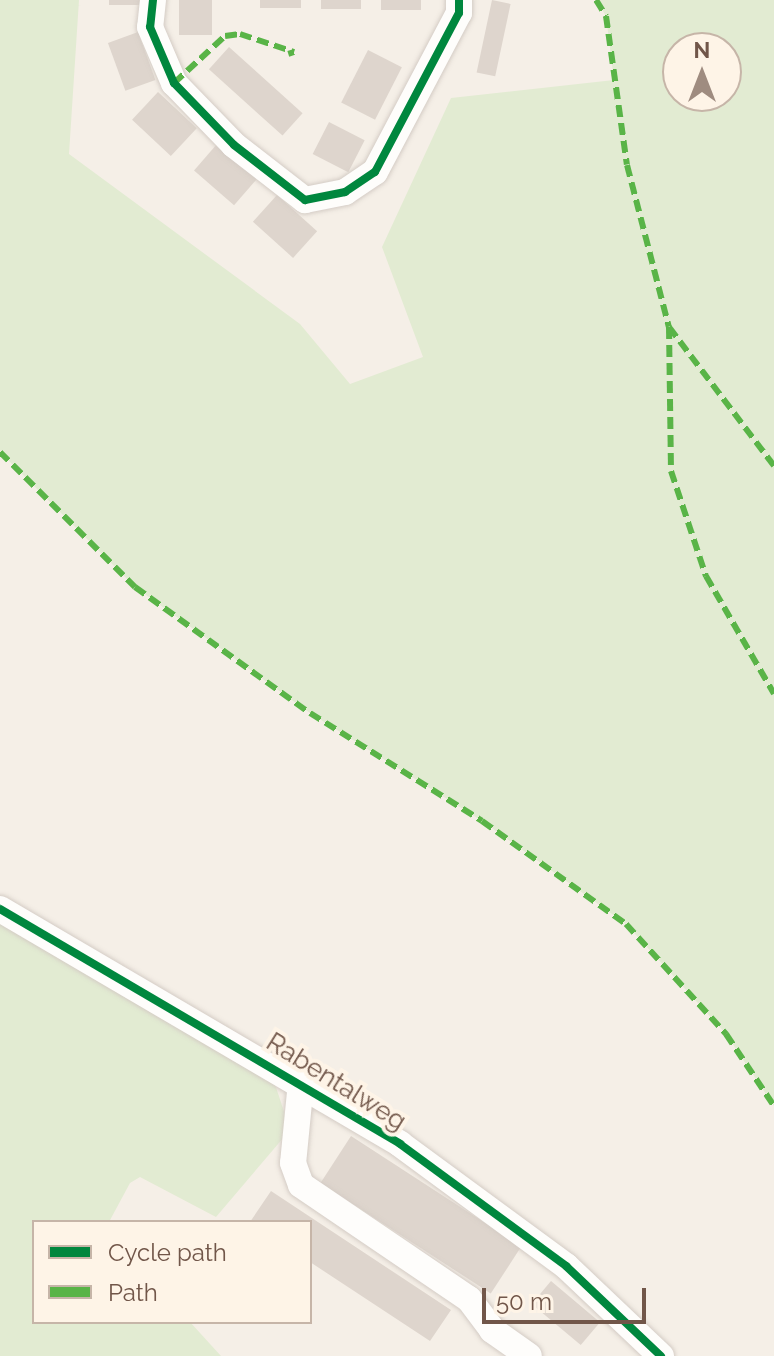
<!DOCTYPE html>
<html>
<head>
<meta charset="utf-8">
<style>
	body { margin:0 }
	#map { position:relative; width:774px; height:1356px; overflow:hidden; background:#f5efe7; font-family:Raleway,sans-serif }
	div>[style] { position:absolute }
	.green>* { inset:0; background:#e2ebd2 }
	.building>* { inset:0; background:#ded5cd; transform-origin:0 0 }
	.roads { filter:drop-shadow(0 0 2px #d4ccc5) drop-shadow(0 0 2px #d4ccc5) }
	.minor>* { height:26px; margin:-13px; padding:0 13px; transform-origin:13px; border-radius:13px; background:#fefdfb }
	.quiet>* { height:6px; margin-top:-3px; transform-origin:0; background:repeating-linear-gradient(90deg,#59b447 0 12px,transparent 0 18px) }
	.cycleway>* { height:8px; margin:-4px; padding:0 4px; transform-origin:4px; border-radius:4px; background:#00873e }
	span { translate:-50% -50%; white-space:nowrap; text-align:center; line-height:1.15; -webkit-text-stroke:8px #fef4e7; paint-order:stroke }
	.street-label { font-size:26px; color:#715649 }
	.legend { position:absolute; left:32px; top:1220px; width:280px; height:104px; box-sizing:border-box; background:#fef4e7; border:2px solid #c6b5a8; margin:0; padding:10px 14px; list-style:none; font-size:24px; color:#715649 }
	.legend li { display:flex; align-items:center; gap:16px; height:40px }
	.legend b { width:40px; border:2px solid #c6b5a8 }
	.north { position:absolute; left:662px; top:32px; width:80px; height:80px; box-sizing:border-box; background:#fef4e7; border:2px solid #c6b5a8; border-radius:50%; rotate:0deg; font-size:22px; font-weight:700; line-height:32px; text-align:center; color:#715649 }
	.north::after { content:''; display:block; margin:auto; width:28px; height:36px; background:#9f8c80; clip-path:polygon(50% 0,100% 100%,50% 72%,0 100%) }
	.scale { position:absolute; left:482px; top:1288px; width:164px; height:36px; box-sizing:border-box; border:4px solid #715649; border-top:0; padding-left:10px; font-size:24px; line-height:28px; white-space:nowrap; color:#715649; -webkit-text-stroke:6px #fef4e7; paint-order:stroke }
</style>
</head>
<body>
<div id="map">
	<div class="green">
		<i style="clip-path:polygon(evenodd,0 0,79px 0,69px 154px,300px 324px,350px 384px,423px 357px,382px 247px,451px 98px,614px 80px,606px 16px,596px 0,774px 0,774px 1106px,726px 1034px,626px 924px,482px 821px,310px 713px,135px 587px,0 452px,0 0,678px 48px,726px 48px,726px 96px,678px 96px,678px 48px)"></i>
		<i style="clip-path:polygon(0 921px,273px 1078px,290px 1130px,216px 1217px,140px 1177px,130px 1183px,109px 1222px,34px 1222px,34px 1322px,190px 1322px,221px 1356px,0 1356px)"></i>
	</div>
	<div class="building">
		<i style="left:109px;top:0;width:31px;height:5px"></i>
		<i style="left:179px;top:0;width:33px;height:35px"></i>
		<i style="left:260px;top:0;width:41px;height:8px"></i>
		<i style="left:321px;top:0;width:40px;height:9px"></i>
		<i style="left:381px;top:0;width:40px;height:10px"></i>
		<i style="left:492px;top:0;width:19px;height:74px;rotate:12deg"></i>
		<i style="left:138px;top:32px;width:51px;height:32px;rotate:70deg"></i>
		<i style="left:229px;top:47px;width:99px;height:30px;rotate:42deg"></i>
		<i style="left:368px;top:50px;width:38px;height:59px;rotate:27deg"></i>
		<i style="left:158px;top:92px;width:53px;height:38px;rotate:43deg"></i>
		<i style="left:329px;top:122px;width:40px;height:36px;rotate:27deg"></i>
		<i style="left:217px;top:144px;width:53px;height:35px;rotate:41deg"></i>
		<i style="left:277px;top:195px;width:54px;height:36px;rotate:42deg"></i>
		<i style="left:351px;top:1136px;width:203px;height:56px;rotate:33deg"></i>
		<i style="clip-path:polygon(271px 1191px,451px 1310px,430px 1341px,310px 1262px,310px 1222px,250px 1222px)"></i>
		<i style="left:551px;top:1281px;width:64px;height:30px;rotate:40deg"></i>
	</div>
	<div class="roads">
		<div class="minor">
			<i style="left:153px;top:0;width:27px;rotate:96deg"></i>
			<i style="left:150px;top:27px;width:61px;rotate:66.8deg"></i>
			<i style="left:174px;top:83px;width:86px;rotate:45.9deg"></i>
			<i style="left:234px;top:145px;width:90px;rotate:37.8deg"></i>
			<i style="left:305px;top:200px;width:41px;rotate:-11.3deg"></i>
			<i style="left:345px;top:192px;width:36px;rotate:-34deg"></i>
			<i style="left:375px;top:172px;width:180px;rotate:-62.2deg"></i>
			<i style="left:459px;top:13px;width:13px;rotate:-90deg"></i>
			<i style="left:0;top:909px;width:464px;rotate:30.4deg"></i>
			<i style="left:400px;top:1144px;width:206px;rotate:36.3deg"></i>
			<i style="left:566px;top:1266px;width:131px;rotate:43.5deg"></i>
			<i style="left:301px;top:1082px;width:81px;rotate:95.6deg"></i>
			<i style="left:293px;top:1163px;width:23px;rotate:70deg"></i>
			<i style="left:301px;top:1185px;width:203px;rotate:34.2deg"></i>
			<i style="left:469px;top:1299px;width:39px;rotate:53deg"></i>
			<i style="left:492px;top:1330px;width:45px;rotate:35.1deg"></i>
		</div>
	</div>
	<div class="quiet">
		<i style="left:596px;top:0;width:19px;rotate:58deg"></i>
		<i style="left:606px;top:16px;width:150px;rotate:82deg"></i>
		<i style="left:627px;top:165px;width:167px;rotate:75.5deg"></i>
		<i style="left:669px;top:327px;width:174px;rotate:52.9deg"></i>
		<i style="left:174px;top:83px;width:69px;rotate:-42.7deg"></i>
		<i style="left:225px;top:36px;width:15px;rotate:-8deg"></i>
		<i style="left:240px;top:34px;width:57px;rotate:18.4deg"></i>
		<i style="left:294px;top:52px;width:6px;rotate:162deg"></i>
		<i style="left:669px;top:327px;width:144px;rotate:89.2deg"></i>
		<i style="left:671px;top:471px;width:111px;rotate:71.6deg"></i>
		<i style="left:706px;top:576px;width:136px;rotate:60deg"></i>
		<i style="left:0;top:452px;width:191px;rotate:45deg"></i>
		<i style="left:135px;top:587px;width:216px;rotate:35.8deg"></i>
		<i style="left:310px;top:713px;width:203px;rotate:32.1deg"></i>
		<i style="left:482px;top:821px;width:177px;rotate:35.6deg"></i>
		<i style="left:626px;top:924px;width:149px;rotate:47.7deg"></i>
		<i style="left:726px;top:1034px;width:87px;rotate:56.3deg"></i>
	</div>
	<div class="cycleway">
		<i style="left:153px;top:0;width:27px;rotate:96deg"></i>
		<i style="left:150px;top:27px;width:61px;rotate:66.8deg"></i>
		<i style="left:174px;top:83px;width:86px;rotate:45.9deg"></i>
		<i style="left:234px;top:145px;width:90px;rotate:37.8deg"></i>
		<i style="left:305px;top:200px;width:41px;rotate:-11.3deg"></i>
		<i style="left:345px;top:192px;width:36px;rotate:-34deg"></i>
		<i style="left:375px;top:172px;width:180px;rotate:-62.2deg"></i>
		<i style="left:459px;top:13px;width:13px;rotate:-90deg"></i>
		<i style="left:0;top:909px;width:464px;rotate:30.4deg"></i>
		<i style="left:400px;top:1144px;width:206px;rotate:36.3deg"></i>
		<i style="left:566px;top:1266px;width:131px;rotate:43.5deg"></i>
	</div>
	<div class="street-label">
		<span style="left:336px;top:1082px;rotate:32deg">Rabentalweg</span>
	</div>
	<ul class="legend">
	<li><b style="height:10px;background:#00873e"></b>Cycle path</li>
	<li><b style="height:10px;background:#59b447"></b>Path</li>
	</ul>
	<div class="north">N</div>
	<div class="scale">50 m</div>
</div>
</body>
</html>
